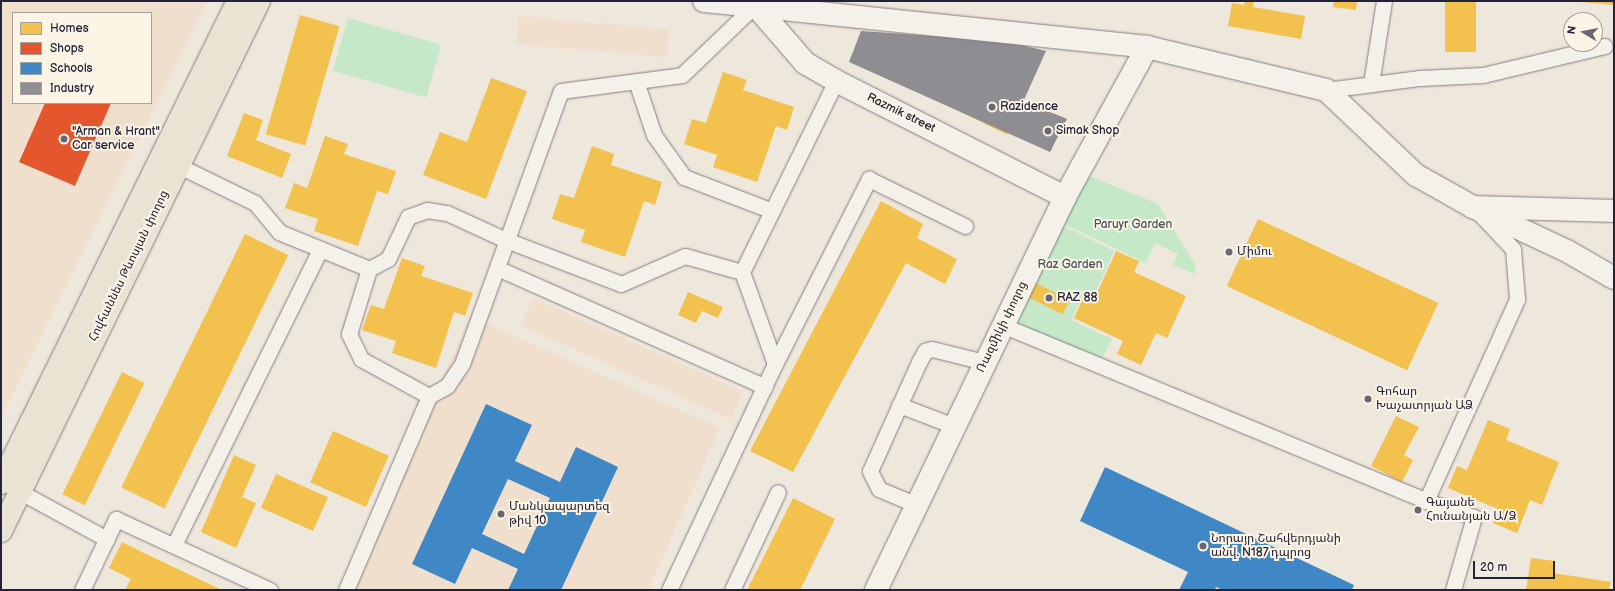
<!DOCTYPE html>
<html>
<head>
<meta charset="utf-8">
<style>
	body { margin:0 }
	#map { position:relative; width:1615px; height:591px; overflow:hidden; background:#eee7dc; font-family:"Balsamiq Sans","Noto Sans Armenian",sans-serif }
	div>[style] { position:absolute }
	.built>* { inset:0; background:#efdfcc; transform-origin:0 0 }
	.green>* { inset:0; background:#c5e9c8; transform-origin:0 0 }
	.homes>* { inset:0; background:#f2c14e; transform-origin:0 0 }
	.shops>* { inset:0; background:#e4572e; transform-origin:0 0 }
	.schools>* { inset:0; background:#3f88c5 }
	.industry>* { inset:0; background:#8d8d92 }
	.roads { filter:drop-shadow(0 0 1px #827f7f) drop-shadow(0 0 1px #827f7f) }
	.service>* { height:15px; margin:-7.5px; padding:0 7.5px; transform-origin:7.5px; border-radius:7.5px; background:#f4f0ea }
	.minor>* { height:22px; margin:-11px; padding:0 11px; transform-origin:11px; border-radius:11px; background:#f4f0ea }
	.tertiary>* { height:22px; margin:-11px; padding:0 11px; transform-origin:11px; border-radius:11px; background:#f4f0ea }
	.primary>* { height:22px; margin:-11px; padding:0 11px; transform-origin:11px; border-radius:11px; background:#e9e3d4 }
	.dots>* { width:11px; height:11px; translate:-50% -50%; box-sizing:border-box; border:2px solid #fcf5e5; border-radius:50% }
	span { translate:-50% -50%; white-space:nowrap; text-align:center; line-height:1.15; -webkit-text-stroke:4px #fcf5e5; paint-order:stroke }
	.poi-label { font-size:12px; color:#22223b }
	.left { translate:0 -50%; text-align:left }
	.street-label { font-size:12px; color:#22223b }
	.park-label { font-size:12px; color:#42545a }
	.frame { position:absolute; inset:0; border:2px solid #22223b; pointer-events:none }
	.legend { position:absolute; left:12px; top:12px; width:140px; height:92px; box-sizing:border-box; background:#fcf5e5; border:1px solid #a5a1a1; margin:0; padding:5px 7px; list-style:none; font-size:12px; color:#22223b }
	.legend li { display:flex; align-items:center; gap:8px; height:20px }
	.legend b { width:20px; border:1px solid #a5a1a1 }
	.north { position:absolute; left:1563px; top:12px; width:40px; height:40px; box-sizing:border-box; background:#fcf5e5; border:1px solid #a5a1a1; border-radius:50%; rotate:280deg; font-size:11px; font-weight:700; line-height:16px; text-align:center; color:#22223b }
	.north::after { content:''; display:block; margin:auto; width:14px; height:18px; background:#696773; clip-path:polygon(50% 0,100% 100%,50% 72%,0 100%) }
	.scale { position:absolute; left:1473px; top:561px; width:82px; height:18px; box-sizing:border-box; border:2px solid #22223b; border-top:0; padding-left:5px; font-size:12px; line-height:14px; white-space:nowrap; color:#22223b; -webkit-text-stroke:3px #fcf5e5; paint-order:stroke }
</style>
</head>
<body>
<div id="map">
	<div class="built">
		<i style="clip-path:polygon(evenodd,1px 1px,207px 1px,1px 417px,1px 1px,13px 13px,151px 13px,151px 103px,13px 103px,13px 13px)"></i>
		<i style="left:519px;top:16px;width:151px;height:28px;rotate:5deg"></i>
		<i style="left:533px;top:298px;width:230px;height:30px;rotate:24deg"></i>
		<i style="clip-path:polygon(470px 316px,720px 428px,648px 590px,348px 590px)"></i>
	</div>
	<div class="green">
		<i style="left:348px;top:18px;width:97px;height:55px;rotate:16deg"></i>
		<i style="clip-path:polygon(1082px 173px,1158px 204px,1196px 266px,1194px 274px,1173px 265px,1178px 254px,1155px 243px,1146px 263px,1057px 221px)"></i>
		<i style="clip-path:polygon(1056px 222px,1114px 251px,1093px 298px,1084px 294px,1071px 320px,1112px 339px,1100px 362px,1006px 323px)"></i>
	</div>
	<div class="homes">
		<i style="clip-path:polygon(1245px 1px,1254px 1px,1253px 7px,1305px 16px,1301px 39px,1228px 26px,1232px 3px,1244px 5px)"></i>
		<i style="clip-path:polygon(1334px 1px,1357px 1px,1356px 10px,1333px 7px)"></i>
		<i style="left:1445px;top:1px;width:31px;height:51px"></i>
		<i style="clip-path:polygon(1582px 1px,1614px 1px,1614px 5px,1582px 2px)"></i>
		<i style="left:300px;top:15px;width:41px;height:124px;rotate:16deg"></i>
		<i style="clip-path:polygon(723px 72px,747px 80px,743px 90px,794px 107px,787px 130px,776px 126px,757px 182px,713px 167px,717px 155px,684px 144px,692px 119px,706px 123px)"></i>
		<i style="clip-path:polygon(491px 78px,527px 91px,486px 199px,423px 175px,440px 132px,467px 142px)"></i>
		<i style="left:975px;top:79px;width:53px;height:36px;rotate:26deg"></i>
		<i style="clip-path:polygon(244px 113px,263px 120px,256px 140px,291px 154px,282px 178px,227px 156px)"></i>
		<i style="clip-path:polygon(325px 136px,348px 144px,344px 154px,396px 171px,388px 194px,377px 191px,358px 246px,314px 231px,318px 219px,285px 208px,294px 183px,307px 188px)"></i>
		<i style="clip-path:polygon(592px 146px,614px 154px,611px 165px,662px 182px,655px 205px,644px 201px,625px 257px,581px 242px,585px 230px,552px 219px,560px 194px,574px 198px)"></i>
		<i style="clip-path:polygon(881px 201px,923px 224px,917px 238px,957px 259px,945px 284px,906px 263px,793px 472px,750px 451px)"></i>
		<i style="left:1258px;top:219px;width:199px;height:74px;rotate:25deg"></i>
		<i style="left:245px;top:234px;width:48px;height:282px;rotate:26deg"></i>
		<i style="clip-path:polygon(1116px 251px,1139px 261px,1134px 272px,1186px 296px,1167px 338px,1156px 333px,1141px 365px,1117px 354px,1123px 341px,1074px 318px,1084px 296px,1094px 300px)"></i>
		<i style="clip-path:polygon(402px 258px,425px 266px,421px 276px,473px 293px,465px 316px,454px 312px,436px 368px,392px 353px,396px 341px,362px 330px,371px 305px,384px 309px)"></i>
		<i style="left:1036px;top:283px;width:38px;height:16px;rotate:27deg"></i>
		<i style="clip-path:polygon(688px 292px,723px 307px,718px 318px,702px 311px,696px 323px,678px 315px)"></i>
		<i style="left:122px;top:372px;width:25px;height:136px;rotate:26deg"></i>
		<i style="clip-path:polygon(1396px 416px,1419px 427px,1404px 455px,1413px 460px,1402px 482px,1371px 466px)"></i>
		<i style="clip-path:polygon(1488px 420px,1510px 429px,1506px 440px,1559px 462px,1542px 505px,1530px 500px,1517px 533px,1493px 523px,1498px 509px,1448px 488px,1457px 466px,1467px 470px)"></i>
		<i style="left:333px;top:431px;width:61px;height:56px;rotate:24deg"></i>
		<i style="clip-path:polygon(234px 455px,256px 465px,242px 497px,256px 503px,236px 548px,201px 532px)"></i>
		<i style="left:276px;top:474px;width:57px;height:37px;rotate:24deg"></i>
		<i style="clip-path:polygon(793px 498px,835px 519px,800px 590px,747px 590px)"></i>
		<i style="clip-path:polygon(122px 542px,144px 553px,222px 590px,125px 590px,131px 579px,109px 568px)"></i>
		<i style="clip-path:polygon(1531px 558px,1555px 561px,1553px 573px,1611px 582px,1609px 590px,1526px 590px)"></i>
	</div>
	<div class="shops">
		<i style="clip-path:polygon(45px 103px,111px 103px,75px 186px,19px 162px)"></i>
		<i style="left:1049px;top:112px;width:15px;height:36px;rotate:20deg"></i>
	</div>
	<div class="schools">
		<i style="clip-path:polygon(evenodd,486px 404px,532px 425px,515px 461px,560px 482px,576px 447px,618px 467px,561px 590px,508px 590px,518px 569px,472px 548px,455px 584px,412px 564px,486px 404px,508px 479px,550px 498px,524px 554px,482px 534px,508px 479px)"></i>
		<i style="clip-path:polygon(1105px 467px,1354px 585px,1352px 590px,1223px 590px,1216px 587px,1215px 590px,1179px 590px,1188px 572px,1080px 521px)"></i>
	</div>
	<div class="industry">
		<i style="clip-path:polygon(861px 31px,1005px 41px,1046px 51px,1023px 102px,1067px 119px,1050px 152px,849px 62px)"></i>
	</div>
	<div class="roads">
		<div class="service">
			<i style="left:636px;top:81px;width:57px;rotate:71.6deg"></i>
			<i style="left:654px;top:135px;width:52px;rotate:54.5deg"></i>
			<i style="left:684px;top:177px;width:94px;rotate:21.1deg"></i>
			<i style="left:1371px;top:84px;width:84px;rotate:-81.1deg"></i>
			<i style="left:1326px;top:90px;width:95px;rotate:-7.3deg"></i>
			<i style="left:1420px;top:78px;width:63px;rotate:-2.7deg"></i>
			<i style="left:1483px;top:75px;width:125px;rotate:-13.4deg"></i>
			<i style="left:171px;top:162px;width:93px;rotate:26deg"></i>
			<i style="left:255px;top:203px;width:38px;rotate:50deg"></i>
			<i style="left:279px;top:232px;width:97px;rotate:22.3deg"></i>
			<i style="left:369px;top:269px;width:68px;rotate:107.1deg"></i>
			<i style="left:349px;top:334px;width:28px;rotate:64deg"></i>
			<i style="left:361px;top:359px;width:77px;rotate:28.6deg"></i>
			<i style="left:429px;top:396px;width:21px;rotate:-29deg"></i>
			<i style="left:447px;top:386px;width:27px;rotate:-56deg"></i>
			<i style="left:462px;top:364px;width:290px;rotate:-70.1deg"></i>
			<i style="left:561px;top:91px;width:122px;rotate:-7.5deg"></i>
			<i style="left:682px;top:75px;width:101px;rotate:-43.8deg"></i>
			<i style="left:497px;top:268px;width:293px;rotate:23.9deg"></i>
			<i style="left:369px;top:269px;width:21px;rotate:-28deg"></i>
			<i style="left:388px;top:259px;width:47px;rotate:-64.5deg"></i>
			<i style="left:408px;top:217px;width:20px;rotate:-20deg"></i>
			<i style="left:427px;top:210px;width:20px;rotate:9deg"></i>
			<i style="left:447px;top:213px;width:65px;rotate:24.6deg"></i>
			<i style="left:506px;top:240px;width:123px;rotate:20.9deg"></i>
			<i style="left:621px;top:284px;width:70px;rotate:-23.6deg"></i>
			<i style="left:685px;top:256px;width:59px;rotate:15.7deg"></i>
			<i style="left:1002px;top:325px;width:459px;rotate:22.5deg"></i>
			<i style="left:775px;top:364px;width:208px;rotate:-63.1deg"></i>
			<i style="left:869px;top:179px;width:107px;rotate:26.1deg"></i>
			<i style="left:899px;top:405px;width:59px;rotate:20.9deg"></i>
			<i style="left:13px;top:488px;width:107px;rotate:28.5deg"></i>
			<i style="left:917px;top:505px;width:41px;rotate:-157.2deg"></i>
			<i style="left:879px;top:489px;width:20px;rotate:-117deg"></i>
			<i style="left:870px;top:471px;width:120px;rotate:-65.8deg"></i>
			<i style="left:919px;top:362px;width:13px;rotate:-61deg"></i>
			<i style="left:925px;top:351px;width:7px;rotate:-16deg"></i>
			<i style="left:932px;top:349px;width:54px;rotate:14deg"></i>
			<i style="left:174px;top:545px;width:330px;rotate:-63.7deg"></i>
			<i style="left:82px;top:590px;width:79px;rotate:-64.4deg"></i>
			<i style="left:116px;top:519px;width:170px;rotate:24.8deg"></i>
			<i style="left:346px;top:590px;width:211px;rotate:-66.8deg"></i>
			<i style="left:669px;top:590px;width:250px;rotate:-64.9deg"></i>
			<i style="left:775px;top:364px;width:98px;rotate:-109.7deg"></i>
			<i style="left:742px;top:272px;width:213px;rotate:-63.8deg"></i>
			<i style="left:732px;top:590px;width:108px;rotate:-64.9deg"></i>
			<i style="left:1453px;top:590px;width:76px;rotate:-74deg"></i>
			<i style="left:1474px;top:517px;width:51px;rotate:-161.6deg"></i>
			<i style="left:1426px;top:501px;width:222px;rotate:-65.7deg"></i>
			<i style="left:1517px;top:299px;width:50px;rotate:-94.6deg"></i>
			<i style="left:1513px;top:249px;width:48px;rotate:-133.3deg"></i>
		</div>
		<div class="minor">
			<i style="left:755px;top:5px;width:77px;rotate:49.2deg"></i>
			<i style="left:805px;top:63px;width:36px;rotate:30deg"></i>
			<i style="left:836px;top:81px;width:257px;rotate:26.9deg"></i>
			<i style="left:1473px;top:207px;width:141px;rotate:1.6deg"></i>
			<i style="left:876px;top:590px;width:436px;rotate:-64.3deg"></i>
			<i style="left:1065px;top:197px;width:171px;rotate:-61.3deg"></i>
		</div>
		<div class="tertiary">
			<i style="left:704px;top:1px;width:445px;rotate:5.9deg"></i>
			<i style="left:1147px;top:47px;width:184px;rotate:13.5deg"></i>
			<i style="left:1326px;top:90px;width:124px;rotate:43.4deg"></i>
			<i style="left:1416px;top:175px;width:65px;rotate:29.3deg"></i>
			<i style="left:1473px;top:207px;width:104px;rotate:25.1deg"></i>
			<i style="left:1567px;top:251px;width:54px;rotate:29.9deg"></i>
		</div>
		<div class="primary">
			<i style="left:1px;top:483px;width:537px;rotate:-63.82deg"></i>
			<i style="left:1px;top:531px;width:589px;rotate:-64.04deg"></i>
		</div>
	</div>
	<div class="dots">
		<i style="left:992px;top:107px;background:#696773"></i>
		<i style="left:1048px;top:131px;background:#696773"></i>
		<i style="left:64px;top:139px;background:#696773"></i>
		<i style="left:1229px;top:252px;background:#696773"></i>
		<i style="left:1049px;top:298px;background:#696773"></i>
		<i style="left:1368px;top:399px;background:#696773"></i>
		<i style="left:1418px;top:510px;background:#696773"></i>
		<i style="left:501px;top:514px;background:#696773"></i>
		<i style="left:1203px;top:546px;background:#696773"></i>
	</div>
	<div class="poi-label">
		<span class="left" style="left:1000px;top:107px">Razidence</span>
		<span class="left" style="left:1056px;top:131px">Simak Shop</span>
		<span class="left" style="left:72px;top:139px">"Arman &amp; Hrant"<br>Car service</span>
		<span class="left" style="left:1237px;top:252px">Միմու</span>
		<span class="left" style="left:1057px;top:298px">RAZ 88</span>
		<span class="left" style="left:1376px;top:399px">Գոհար<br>Խաչատրյան ԱՁ</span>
		<span class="left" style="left:1426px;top:510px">Գայանե<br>Հունանյան Ա/Ձ</span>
		<span class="left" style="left:509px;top:514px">Մանկապարտեզ<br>թիվ 10</span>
		<span class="left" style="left:1211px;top:546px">Նորայր Շահվերդյանի<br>անվ. N187 դպրոց</span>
	</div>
	<div class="street-label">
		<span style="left:901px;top:113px;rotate:26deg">Razmik street</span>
		<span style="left:129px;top:266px;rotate:-64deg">Հովհաննես Թևոսյան փողոց</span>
		<span style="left:1002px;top:327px;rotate:-64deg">Ռազմիկի փողոց</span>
	</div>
	<div class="park-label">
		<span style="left:1133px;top:225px">Paruyr Garden</span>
		<span style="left:1070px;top:265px">Raz Garden</span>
	</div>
	<div class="frame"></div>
	<ul class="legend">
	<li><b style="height:11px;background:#f2c14e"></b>Homes</li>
	<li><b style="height:11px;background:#e4572e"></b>Shops</li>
	<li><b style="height:11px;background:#3f88c5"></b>Schools</li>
	<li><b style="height:11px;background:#8d8d92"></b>Industry</li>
	</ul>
	<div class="north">N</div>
	<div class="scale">20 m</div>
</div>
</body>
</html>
